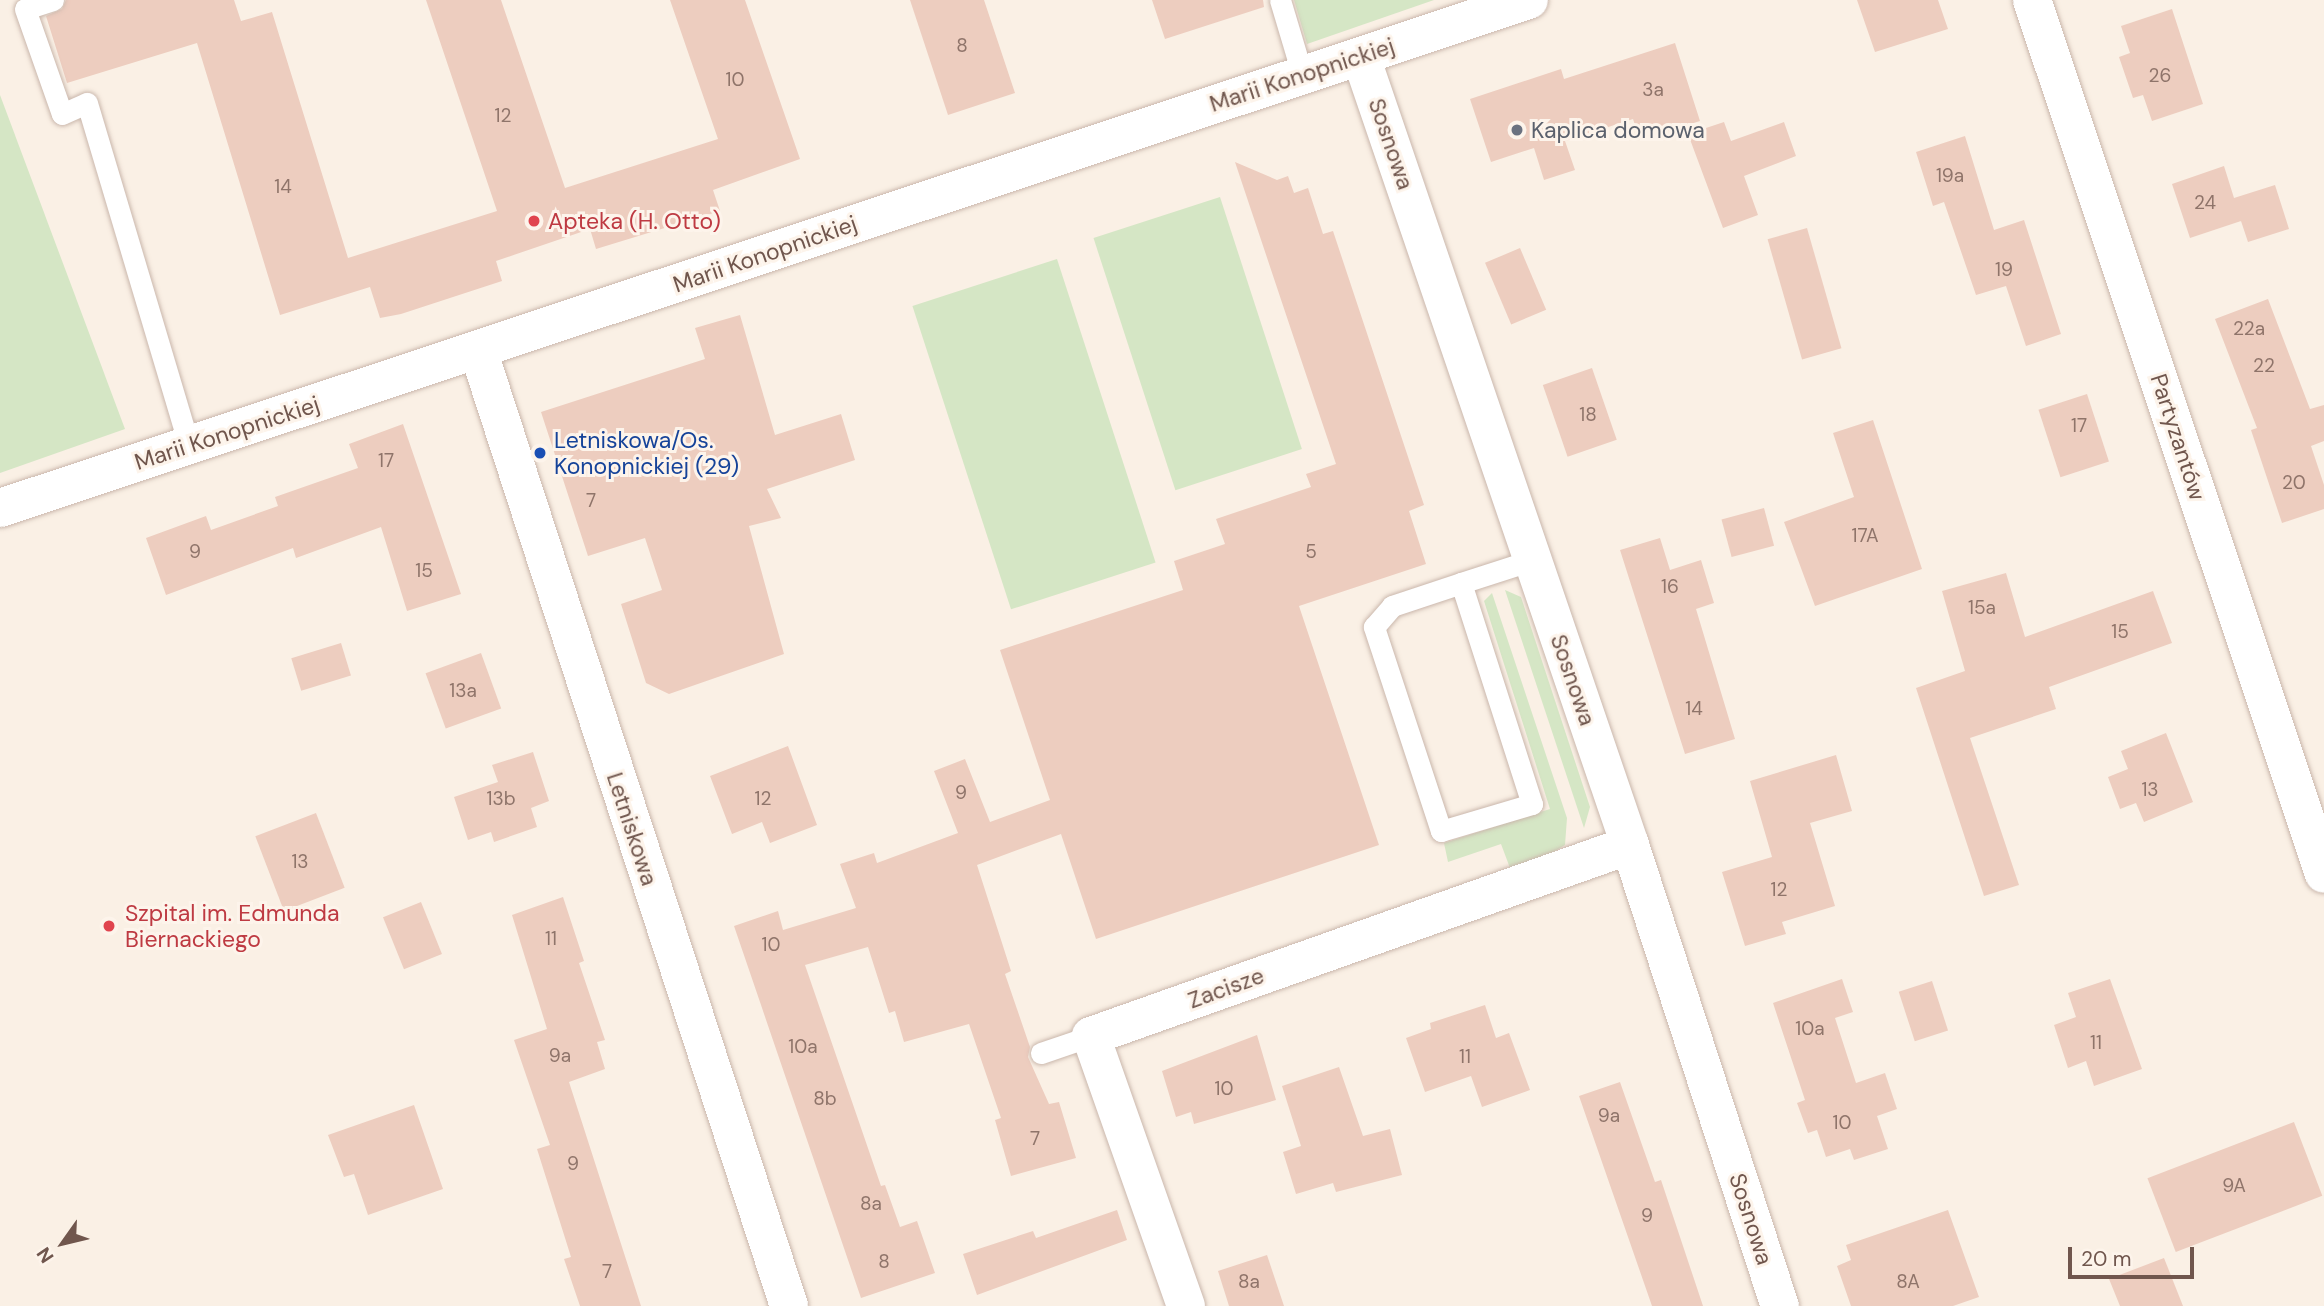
<!DOCTYPE html>
<html>
<head>
<meta charset="utf-8">
<style>
	body { margin:0 }
	#map { position:relative; width:2324px; height:1306px; overflow:hidden; background:#faf0e5; font-family:"DM Sans",sans-serif }
	div>[style] { position:absolute }
	.green>* { inset:0; background:#d5e6c5; transform-origin:0 0 }
	.building>* { inset:0; background:#edcdbf; transform-origin:0 0 }
	.roads { filter:drop-shadow(0 0 2px #cab7ac) drop-shadow(0 0 2px #cab7ac) }
	.service>* { height:21px; margin:-10.5px; padding:0 10.5px; transform-origin:10.5px; border-radius:10.5px; background:#fff }
	.minor>* { height:38px; margin:-19px; padding:0 19px; transform-origin:19px; border-radius:19px; background:#fff }
	.dots>* { width:19px; height:19px; translate:-50% -50%; box-sizing:border-box; border:4px solid #fdf4eb; border-radius:50% }
	span { translate:-50% -50%; white-space:nowrap; text-align:center; line-height:1.15; -webkit-text-stroke:6px #fdf4eb; paint-order:stroke }
	.number-label { font-size:19px; color:#8f746a }
	.number-label span { -webkit-text-stroke-width:0 }
	.street-label { font-size:23px; color:#70564d }
	.worship-label { font-size:23px; color:#5b616d }
	.left { translate:0 -50%; text-align:left }
	.health-label { font-size:23px; color:#be3a42 }
	.transit-label { font-size:23px; color:#164399 }
	.north { position:absolute; left:28px; top:1208px; width:70px; height:70px; -webkit-text-stroke:5px #fdf4eb; paint-order:stroke; rotate:236deg; font-size:19px; font-weight:700; line-height:28px; text-align:center; color:#70564d }
	.north::after { content:''; display:block; margin:auto; width:24px; height:32px; background:#70564d; clip-path:polygon(50% 0,100% 100%,50% 72%,0 100%) }
	.scale { position:absolute; left:2068px; top:1247px; width:126px; height:32px; box-sizing:border-box; border:4px solid #70564d; border-top:0; padding-left:9px; font-size:21px; line-height:24px; white-space:nowrap; color:#70564d; -webkit-text-stroke:5px #fdf4eb; paint-order:stroke }
</style>
</head>
<body>
<div id="map">
	<div class="green">
		<i style="clip-path:polygon(1294px 0,1434px 0,1307px 44px)"></i>
		<i style="clip-path:polygon(0 95px,125px 429px,0 473px)"></i>
		<i style="left:1220px;top:197px;width:265px;height:133px;rotate:72deg"></i>
		<i style="left:1057px;top:259px;width:319px;height:152px;rotate:72deg"></i>
		<i style="clip-path:polygon(1505px 590px,1521px 597px,1590px 807px,1584px 828px)"></i>
		<i style="clip-path:polygon(1492px 593px,1567px 818px,1565px 845px,1513px 876px,1501px 844px,1448px 862px,1444px 843px,1550px 809px,1484px 601px)"></i>
	</div>
	<div class="building">
		<i style="clip-path:polygon(66px 0,234px 0,241px 21px,272px 12px,348px 258px,497px 211px,426px 0,501px 0,565px 188px,718px 139px,670px 0,745px 0,800px 159px,713px 190px,720px 211px,596px 249px,590px 229px,496px 261px,502px 281px,401px 314px,380px 318px,370px 287px,280px 315px,197px 43px,67px 83px,46px 16px,62px 9px)"></i>
		<i style="clip-path:polygon(910px 0,984px 0,1015px 93px,948px 115px)"></i>
		<i style="clip-path:polygon(1152px 0,1263px 0,1264px 7px,1165px 39px)"></i>
		<i style="clip-path:polygon(1857px 0,1938px 0,1948px 29px,1875px 52px)"></i>
		<i style="clip-path:polygon(2172px 9px,2203px 104px,2152px 121px,2143px 95px,2133px 98px,2119px 57px,2130px 53px,2121px 26px)"></i>
		<i style="clip-path:polygon(1675px 43px,1700px 121px,1640px 140px,1633px 119px,1565px 141px,1575px 170px,1544px 180px,1534px 148px,1491px 162px,1470px 99px,1561px 69px,1564px 79px)"></i>
		<i style="clip-path:polygon(1724px 122px,1731px 141px,1784px 122px,1796px 156px,1744px 176px,1758px 215px,1723px 228px,1688px 134px)"></i>
		<i style="clip-path:polygon(1965px 136px,1994px 230px,2024px 220px,2061px 334px,2026px 346px,2006px 286px,1976px 295px,1944px 202px,1933px 206px,1916px 152px)"></i>
		<i style="clip-path:polygon(1235px 162px,1277px 180px,1288px 176px,1294px 193px,1308px 188px,1323px 234px,1333px 231px,1424px 505px,1409px 511px,1426px 564px,1299px 606px,1379px 845px,1096px 939px,1061px 834px,977px 865px,1011px 971px,1005px 974px,1030px 1047px,1028px 1057px,1049px 1104px,1059px 1102px,1076px 1158px,1011px 1176px,995px 1120px,1001px 1118px,969px 1024px,904px 1042px,895px 1011px,889px 1013px,868px 947px,805px 965px,881px 1186px,885px 1185px,900px 1227px,917px 1221px,935px 1273px,861px 1298px,734px 926px,778px 911px,783px 930px,856px 908px,840px 864px,874px 853px,877px 863px,958px 833px,934px 771px,965px 759px,990px 822px,1050px 800px,1000px 650px,1183px 590px,1174px 561px,1225px 544px,1216px 519px,1311px 487px,1306px 474px,1336px 464px)"></i>
		<i style="clip-path:polygon(2224px 166px,2234px 198px,2275px 185px,2289px 229px,2248px 242px,2240px 218px,2241px 221px,2190px 238px,2172px 184px)"></i>
		<i style="left:1807px;top:228px;width:125px;height:41px;rotate:74deg"></i>
		<i style="left:1520px;top:248px;width:67px;height:38px;rotate:67deg"></i>
		<i style="clip-path:polygon(2268px 299px,2310px 409px,2324px 405px,2324px 441px,2311px 446px,2324px 485px,2324px 509px,2282px 523px,2251px 430px,2257px 428px,2215px 319px)"></i>
		<i style="clip-path:polygon(740px 315px,775px 435px,841px 414px,855px 460px,767px 489px,781px 518px,749px 526px,784px 654px,669px 694px,646px 683px,621px 604px,662px 590px,645px 538px,588px 556px,541px 412px,705px 359px,695px 328px)"></i>
		<i style="left:1592px;top:368px;width:76px;height:52px;rotate:71deg"></i>
		<i style="left:2087px;top:394px;width:71px;height:51px;rotate:72deg"></i>
		<i style="clip-path:polygon(1873px 420px,1922px 569px,1815px 606px,1784px 522px,1854px 497px,1833px 433px)"></i>
		<i style="clip-path:polygon(403px 424px,461px 594px,407px 611px,381px 527px,296px 558px,293px 548px,166px 595px,146px 538px,206px 516px,211px 530px,278px 506px,275px 497px,358px 468px,349px 444px)"></i>
		<i style="left:1764px;top:508px;width:39px;height:44px;rotate:75deg"></i>
		<i style="clip-path:polygon(1660px 538px,1670px 570px,1701px 560px,1714px 603px,1696px 609px,1735px 739px,1685px 754px,1620px 550px)"></i>
		<i style="clip-path:polygon(2006px 573px,2025px 637px,2153px 591px,2172px 643px,2049px 687px,2056px 709px,1970px 738px,2019px 885px,1984px 896px,1916px 688px,1965px 671px,1942px 591px)"></i>
		<i style="left:341px;top:643px;width:34px;height:52px;rotate:73deg"></i>
		<i style="left:481px;top:653px;width:59px;height:59px;rotate:70deg"></i>
		<i style="clip-path:polygon(2166px 733px,2193px 802px,2144px 822px,2136px 803px,2120px 809px,2108px 777px,2128px 769px,2121px 751px)"></i>
		<i style="clip-path:polygon(788px 746px,817px 825px,770px 843px,762px 822px,732px 834px,710px 776px)"></i>
		<i style="clip-path:polygon(533px 752px,549px 801px,531px 808px,537px 827px,494px 842px,491px 832px,468px 840px,454px 797px,498px 782px,492px 765px)"></i>
		<i style="clip-path:polygon(1836px 755px,1852px 811px,1810px 823px,1835px 906px,1782px 922px,1786px 934px,1745px 946px,1722px 872px,1772px 857px,1750px 781px)"></i>
		<i style="left:316px;top:813px;width:80px;height:65px;rotate:69deg"></i>
		<i style="clip-path:polygon(563px 897px,584px 961px,579px 963px,605px 1040px,597px 1042px,605px 1069px,569px 1082px,641px 1306px,580px 1306px,564px 1259px,571px 1257px,537px 1149px,550px 1145px,514px 1040px,547px 1029px,512px 915px)"></i>
		<i style="left:421px;top:902px;width:56px;height:41px;rotate:68deg"></i>
		<i style="clip-path:polygon(1842px 979px,1853px 1012px,1835px 1018px,1856px 1083px,1885px 1073px,1897px 1109px,1877px 1116px,1888px 1149px,1854px 1160px,1850px 1149px,1826px 1157px,1817px 1130px,1808px 1133px,1797px 1103px,1805px 1100px,1773px 1003px)"></i>
		<i style="clip-path:polygon(2110px 979px,2142px 1069px,2094px 1086px,2086px 1061px,2068px 1068px,2054px 1025px,2076px 1017px,2068px 993px)"></i>
		<i style="left:1932px;top:981px;width:52px;height:35px;rotate:72deg"></i>
		<i style="clip-path:polygon(1485px 1005px,1496px 1038px,1509px 1033px,1530px 1090px,1482px 1107px,1471px 1076px,1425px 1092px,1406px 1038px,1431px 1029px,1430px 1023px)"></i>
		<i style="clip-path:polygon(1257px 1035px,1276px 1100px,1194px 1124px,1191px 1112px,1176px 1117px,1162px 1071px)"></i>
		<i style="clip-path:polygon(1339px 1067px,1363px 1136px,1390px 1129px,1402px 1175px,1336px 1192px,1333px 1183px,1296px 1194px,1283px 1152px,1301px 1146px,1282px 1086px)"></i>
		<i style="clip-path:polygon(1620px 1082px,1655px 1182px,1661px 1180px,1703px 1306px,1652px 1306px,1579px 1096px)"></i>
		<i style="clip-path:polygon(414px 1105px,443px 1189px,368px 1215px,354px 1174px,344px 1177px,328px 1135px)"></i>
		<i style="left:2294px;top:1122px;width:79px;height:157px;rotate:69deg"></i>
		<i style="clip-path:polygon(1117px 1210px,1127px 1240px,977px 1295px,963px 1254px,1033px 1231px,1036px 1238px)"></i>
		<i style="clip-path:polygon(1948px 1210px,1979px 1297px,1953px 1306px,1851px 1306px,1837px 1266px,1851px 1260px,1846px 1245px)"></i>
		<i style="clip-path:polygon(1267px 1255px,1284px 1306px,1229px 1306px,1218px 1271px)"></i>
		<i style="clip-path:polygon(2164px 1258px,2183px 1306px,2120px 1306px,2109px 1279px)"></i>
	</div>
	<div class="roads">
		<div class="service">
			<i style="left:53px;top:0;width:29px;rotate:162deg"></i>
			<i style="left:25px;top:9px;width:111px;rotate:70.6deg"></i>
			<i style="left:62px;top:114px;width:27px;rotate:-24deg"></i>
			<i style="left:87px;top:103px;width:358px;rotate:73.4deg"></i>
			<i style="left:1280px;top:0;width:77px;rotate:73.4deg"></i>
			<i style="left:1461px;top:583px;width:232px;rotate:72.2deg"></i>
			<i style="left:1532px;top:804px;width:95px;rotate:163.5deg"></i>
			<i style="left:1441px;top:831px;width:215px;rotate:-108.2deg"></i>
			<i style="left:1374px;top:627px;width:28px;rotate:-49deg"></i>
			<i style="left:1392px;top:606px;width:73px;rotate:-18.4deg"></i>
			<i style="left:1461px;top:583px;width:75px;rotate:-17.9deg"></i>
			<i style="left:1041px;top:1053px;width:53px;rotate:-18.8deg"></i>
		</div>
		<div class="minor">
			<i style="left:2032px;top:0;width:921px;rotate:71.53deg"></i>
			<i style="left:1361px;top:57px;width:833px;rotate:71.15deg"></i>
			<i style="left:1630px;top:845px;width:485px;rotate:72deg"></i>
			<i style="left:478px;top:350px;width:1005px;rotate:71.98deg"></i>
			<i style="left:0;top:508px;width:1611px;rotate:-18.38deg"></i>
			<i style="left:1186px;top:1306px;width:286px;rotate:-109.4deg"></i>
			<i style="left:1091px;top:1036px;width:572px;rotate:-19.51deg"></i>
		</div>
	</div>
	<div class="dots">
		<i style="left:1517px;top:130px;background:#6b7280"></i>
		<i style="left:534px;top:221px;background:#e0444e"></i>
		<i style="left:540px;top:453px;background:#1a4fb4"></i>
		<i style="left:109px;top:926px;background:#e0444e"></i>
	</div>
	<div class="number-label">
		<span style="left:962px;top:46px">8</span>
		<span style="left:2160px;top:76px">26</span>
		<span style="left:735px;top:80px">10</span>
		<span style="left:1653px;top:90px">3a</span>
		<span style="left:503px;top:116px">12</span>
		<span style="left:1950px;top:176px">19a</span>
		<span style="left:283px;top:187px">14</span>
		<span style="left:2205px;top:203px">24</span>
		<span style="left:2004px;top:270px">19</span>
		<span style="left:2249px;top:329px">22a</span>
		<span style="left:2264px;top:366px">22</span>
		<span style="left:1588px;top:415px">18</span>
		<span style="left:2079px;top:426px">17</span>
		<span style="left:386px;top:461px">17</span>
		<span style="left:2294px;top:483px">20</span>
		<span style="left:591px;top:501px">7</span>
		<span style="left:1865px;top:536px">17A</span>
		<span style="left:195px;top:552px">9</span>
		<span style="left:1311px;top:552px">5</span>
		<span style="left:424px;top:571px">15</span>
		<span style="left:1670px;top:587px">16</span>
		<span style="left:1982px;top:608px">15a</span>
		<span style="left:2120px;top:632px">15</span>
		<span style="left:463px;top:691px">13a</span>
		<span style="left:1694px;top:709px">14</span>
		<span style="left:2150px;top:790px">13</span>
		<span style="left:961px;top:793px">9</span>
		<span style="left:501px;top:799px">13b</span>
		<span style="left:763px;top:799px">12</span>
		<span style="left:300px;top:862px">13</span>
		<span style="left:1779px;top:890px">12</span>
		<span style="left:551px;top:939px">11</span>
		<span style="left:771px;top:945px">10</span>
		<span style="left:1810px;top:1029px">10a</span>
		<span style="left:2096px;top:1043px">11</span>
		<span style="left:803px;top:1047px">10a</span>
		<span style="left:560px;top:1056px">9a</span>
		<span style="left:1465px;top:1057px">11</span>
		<span style="left:1224px;top:1089px">10</span>
		<span style="left:825px;top:1099px">8b</span>
		<span style="left:1609px;top:1116px">9a</span>
		<span style="left:1842px;top:1123px">10</span>
		<span style="left:1035px;top:1139px">7</span>
		<span style="left:573px;top:1164px">9</span>
		<span style="left:2234px;top:1186px">9A</span>
		<span style="left:871px;top:1204px">8a</span>
		<span style="left:1647px;top:1216px">9</span>
		<span style="left:884px;top:1262px">8</span>
		<span style="left:607px;top:1272px">7</span>
		<span style="left:1249px;top:1282px">8a</span>
		<span style="left:1908px;top:1282px">8A</span>
	</div>
	<div class="street-label">
		<span style="left:1302px;top:75px;rotate:-18deg">Marii Konopnickiej</span>
		<span style="left:1391px;top:144px;rotate:71deg">Sosnowa</span>
		<span style="left:765px;top:254px;rotate:-19deg">Marii Konopnickiej</span>
		<span style="left:227px;top:433px;rotate:-18deg">Marii Konopnickiej</span>
		<span style="left:2178px;top:437px;rotate:72deg">Partyzantów</span>
		<span style="left:1573px;top:680px;rotate:71deg">Sosnowa</span>
		<span style="left:632px;top:829px;rotate:72deg">Letniskowa</span>
		<span style="left:1226px;top:988px;rotate:-20deg">Zacisze</span>
		<span style="left:1751px;top:1219px;rotate:72deg">Sosnowa</span>
	</div>
	<div class="worship-label">
		<span class="left" style="left:1531px;top:130px">Kaplica domowa</span>
	</div>
	<div class="health-label">
		<span class="left" style="left:548px;top:221px">Apteka (H. Otto)</span>
		<span class="left" style="left:125px;top:926px">Szpital im. Edmunda<br>Biernackiego</span>
	</div>
	<div class="transit-label">
		<span class="left" style="left:554px;top:453px">Letniskowa/Os.<br>Konopnickiej (29)</span>
	</div>
	<div class="north">N</div>
	<div class="scale">20 m</div>
</div>
</body>
</html>
